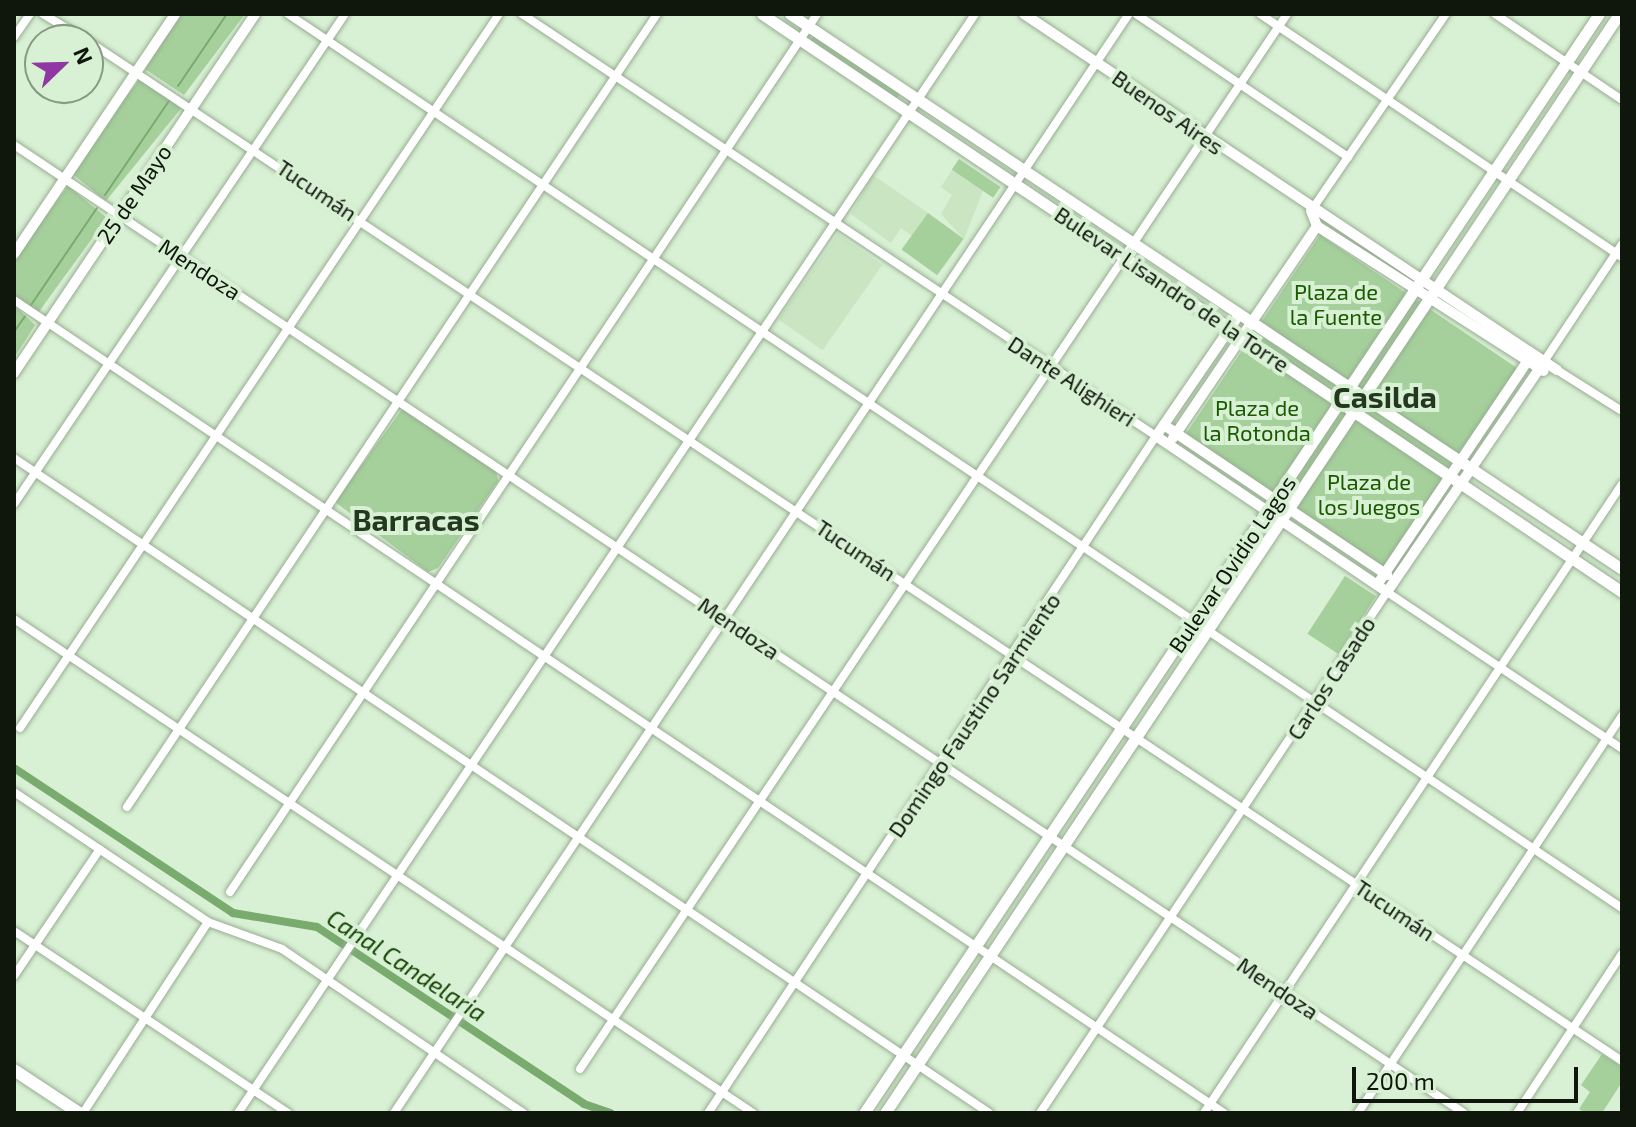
<!DOCTYPE html>
<html>
<head>
<meta charset="utf-8">
<style>
	body { margin:0 }
	#map { position:relative; width:1636px; height:1127px; overflow:hidden; background:#d8f0d3; font-family:"Exo 2",sans-serif }
	div>[style] { position:absolute }
	.built>* { inset:0; background:#c9e5c2; transform-origin:0 0 }
	.green>* { inset:0; background:#a5d09b; transform-origin:0 0 }
	.stream>* { height:2px; margin:-1px; padding:0 1px; transform-origin:1px; border-radius:1px; background:#79aa6e }
	.canal>* { height:8px; margin:-4px; padding:0 4px; transform-origin:4px; border-radius:4px; background:#79aa6e }
	.roads { filter:drop-shadow(0 0 2px #97ad92) drop-shadow(0 0 2px #97ad92) }
	.minor>* { height:8px; margin:-4px; padding:0 4px; transform-origin:4px; border-radius:4px; background:#fff }
	.tertiary>* { height:10px; margin:-5px; padding:0 5px; transform-origin:5px; border-radius:5px; background:#fff }
	.secondary>* { height:11px; margin:-5.5px; padding:0 5.5px; transform-origin:5.5px; border-radius:5.5px; background:#fff }
	.trunk>* { height:12px; margin:-6px; padding:0 6px; transform-origin:6px; border-radius:6px; background:#fff }
	span { translate:-50% -50%; white-space:nowrap; text-align:center; line-height:1.15; -webkit-text-stroke:8px #d8f0d3; paint-order:stroke }
	.street-label { font-size:22px; color:#0f170d }
	.park-label { font-size:22px; color:#1a5a01 }
	.water-label { font-size:24px; color:#144405; font-style:italic }
	.district-label { font-size:30px; color:#243720; font-weight:700 }
	.frame { position:absolute; inset:0; border:16px solid #0f170d; pointer-events:none }
	.north { position:absolute; left:24px; top:24px; width:80px; height:80px; box-sizing:border-box; background:#d8f0d3; border:2px solid #889984; border-radius:50%; rotate:67deg; font-size:22px; font-weight:700; line-height:32px; text-align:center; color:#0f170d }
	.north::after { content:''; display:block; margin:auto; width:28px; height:36px; background:#8f37a3; clip-path:polygon(50% 0,100% 100%,50% 72%,0 100%) }
	.scale { position:absolute; left:1352px; top:1067px; width:226px; height:36px; box-sizing:border-box; border:4px solid #0f170d; border-top:0; padding-left:10px; font-size:24px; line-height:28px; white-space:nowrap; color:#0f170d; -webkit-text-stroke:6px #d8f0d3; paint-order:stroke }
</style>
</head>
<body>
<div id="map">
	<div class="built">
		<i style="clip-path:polygon(952px 170px,983px 191px,964px 239px,941px 214px,952px 195px,941px 187px)"></i>
		<i style="clip-path:polygon(873px 175px,928px 213px,912px 236px,901px 228px,891px 243px,851px 214px)"></i>
		<i style="left:838px;top:234px;width:54px;height:104px;rotate:35deg"></i>
	</div>
	<div class="green">
		<i style="clip-path:polygon(178px 14px,245px 14px,184px 95px,145px 69px)"></i>
		<i style="left:814px;top:35px;width:104px;height:7px;rotate:34deg"></i>
		<i style="left:142px;top:77px;width:50px;height:119px;rotate:39deg"></i>
		<i style="left:959px;top:159px;width:50px;height:13px;rotate:34deg"></i>
		<i style="clip-path:polygon(68px 186px,107px 218px,38px 313px,14px 298px,14px 259px)"></i>
		<i style="left:928px;top:213px;width:44px;height:45px;rotate:36deg"></i>
		<i style="left:1320px;top:235px;width:239px;height:242px;rotate:34deg"></i>
		<i style="clip-path:polygon(14px 305px,35px 325px,14px 358px)"></i>
		<i style="clip-path:polygon(403px 408px,496px 470px,498px 481px,438px 568px,428px 572px,335px 502px)"></i>
		<i style="left:1345px;top:576px;width:37px;height:69px;rotate:33deg"></i>
		<i style="clip-path:polygon(1602px 1054px,1622px 1067px,1622px 1082px,1602px 1113px,1585px 1113px,1579px 1109px,1590px 1092px,1581px 1085px)"></i>
	</div>
	<div class="stream">
		<i style="left:178px;top:86px;width:87px;rotate:-55.8deg"></i>
		<i style="left:105px;top:195px;width:114px;rotate:-55.8deg"></i>
		<i style="left:31px;top:305px;width:117px;rotate:-55.8deg"></i>
		<i style="left:14px;top:332px;width:19px;rotate:-55deg"></i>
	</div>
	<div class="canal">
		<i style="left:14px;top:768px;width:263px;rotate:33.5deg"></i>
		<i style="left:233px;top:913px;width:85px;rotate:9.5deg"></i>
		<i style="left:317px;top:927px;width:320px;rotate:33.5deg"></i>
		<i style="left:584px;top:1104px;width:28px;rotate:19deg"></i>
	</div>
	<div class="roads">
		<div class="minor">
			<i style="left:43px;top:14px;width:50px;rotate:31.2deg"></i>
			<i style="left:288px;top:14px;width:1606px;rotate:33.83deg"></i>
			<i style="left:522px;top:14px;width:762px;rotate:33.65deg"></i>
			<i style="left:1156px;top:436px;width:812px;rotate:123.49deg"></i>
			<i style="left:1136px;top:14px;width:256px;rotate:34deg"></i>
			<i style="left:1260px;top:14px;width:436px;rotate:33.9deg"></i>
			<i style="left:1495px;top:14px;width:153px;rotate:34.1deg"></i>
			<i style="left:14px;top:37px;width:28px;rotate:-55deg"></i>
			<i style="left:88px;top:41px;width:1842px;rotate:33.62deg"></i>
			<i style="left:14px;top:145px;width:1743px;rotate:33.73deg"></i>
			<i style="left:1311px;top:211px;width:239px;rotate:-55.6deg"></i>
			<i style="left:14px;top:300px;width:1458px;rotate:33.9deg"></i>
			<i style="left:1545px;top:360px;width:139px;rotate:-56.4deg"></i>
			<i style="left:1557px;top:370px;width:77px;rotate:32.2deg"></i>
			<i style="left:14px;top:458px;width:1175px;rotate:33.89deg"></i>
			<i style="left:14px;top:504px;width:591px;rotate:-55.96deg"></i>
			<i style="left:14px;top:619px;width:889px;rotate:33.76deg"></i>
			<i style="left:20px;top:728px;width:860px;rotate:-56.14deg"></i>
			<i style="left:14px;top:792px;width:234px;rotate:33.8deg"></i>
			<i style="left:208px;top:922px;width:79px;rotate:20deg"></i>
			<i style="left:282px;top:949px;width:292px;rotate:34.2deg"></i>
			<i style="left:127px;top:807px;width:954px;rotate:-56.24deg"></i>
			<i style="left:230px;top:892px;width:1056px;rotate:-56.23deg"></i>
			<i style="left:14px;top:931px;width:329px;rotate:33.6deg"></i>
			<i style="left:14px;top:976px;width:153px;rotate:-55.9deg"></i>
			<i style="left:580px;top:1069px;width:1270px;rotate:-56.17deg"></i>
			<i style="left:83px;top:1113px;width:228px;rotate:-56.8deg"></i>
			<i style="left:238px;top:1113px;width:1323px;rotate:-56.15deg"></i>
			<i style="left:394px;top:1113px;width:1322px;rotate:-56.23deg"></i>
			<i style="left:1040px;top:1113px;width:626px;rotate:-56.34deg"></i>
			<i style="left:1387px;top:592px;width:283px;rotate:33.7deg"></i>
			<i style="left:1204px;top:1113px;width:755px;rotate:-56.39deg"></i>
			<i style="left:1358px;top:1113px;width:478px;rotate:-56.4deg"></i>
			<i style="left:1517px;top:1113px;width:191px;rotate:-56.6deg"></i>
		</div>
		<div class="tertiary">
			<i style="left:1024px;top:14px;width:641px;rotate:33.74deg"></i>
			<i style="left:1311px;top:211px;width:16px;rotate:68deg"></i>
			<i style="left:1317px;top:226px;width:269px;rotate:32.6deg"></i>
			<i style="left:14px;top:254px;width:289px;rotate:-56.1deg"></i>
			<i style="left:1239px;top:315px;width:147px;rotate:124.4deg"></i>
			<i style="left:1156px;top:436px;width:279px;rotate:34deg"></i>
			<i style="left:1387px;top:592px;width:281px;rotate:-55.7deg"></i>
			<i style="left:14px;top:373px;width:432px;rotate:-56.1deg"></i>
			<i style="left:1164px;top:425px;width:269px;rotate:33.9deg"></i>
			<i style="left:1173px;top:438px;width:256px;rotate:-55.8deg"></i>
			<i style="left:1377px;top:585px;width:271px;rotate:-56.1deg"></i>
		</div>
		<div class="secondary">
			<i style="left:762px;top:14px;width:1036px;rotate:33.9deg"></i>
			<i style="left:790px;top:14px;width:1000px;rotate:33.71deg"></i>
			<i style="left:864px;top:1113px;width:1322px;rotate:-56.23deg"></i>
			<i style="left:885px;top:1113px;width:1322px;rotate:-56.26deg"></i>
		</div>
		<div class="trunk">
			<i style="left:14px;top:1070px;width:78px;rotate:33.5deg"></i>
		</div>
	</div>
	<div class="street-label">
		<span style="left:1168px;top:112px;rotate:35deg">Buenos Aires</span>
		<span style="left:317px;top:190px;rotate:34deg">Tucumán</span>
		<span style="left:134px;top:194px;rotate:-56deg">25 de Mayo</span>
		<span style="left:200px;top:269px;rotate:33deg">Mendoza</span>
		<span style="left:1172px;top:289px;rotate:34deg">Bulevar Lisandro de la Torre</span>
		<span style="left:1072px;top:381px;rotate:33deg">Dante Alighieri</span>
		<span style="left:856px;top:550px;rotate:34deg">Tucumán</span>
		<span style="left:1232px;top:564px;rotate:-56deg">Bulevar Ovidio Lagos</span>
		<span style="left:739px;top:628px;rotate:34deg">Mendoza</span>
		<span style="left:1331px;top:678px;rotate:-57deg">Carlos Casado</span>
		<span style="left:974px;top:715px;rotate:-56deg">Domingo Faustino Sarmiento</span>
		<span style="left:1395px;top:910px;rotate:34deg">Tucumán</span>
		<span style="left:1278px;top:988px;rotate:34deg">Mendoza</span>
	</div>
	<div class="park-label">
		<span style="left:1336px;top:304px">Plaza de<br>la Fuente</span>
		<span style="left:1257px;top:420px">Plaza de<br>la Rotonda</span>
		<span style="left:1369px;top:494px">Plaza de<br>los Juegos</span>
	</div>
	<div class="water-label">
		<span style="left:407px;top:965px;rotate:33deg">Canal Candelaria</span>
	</div>
	<div class="district-label">
		<span style="left:1385px;top:396px">Casilda</span>
		<span style="left:416px;top:519px">Barracas</span>
	</div>
	<div class="frame"></div>
	<div class="north">N</div>
	<div class="scale">200 m</div>
</div>
</body>
</html>
